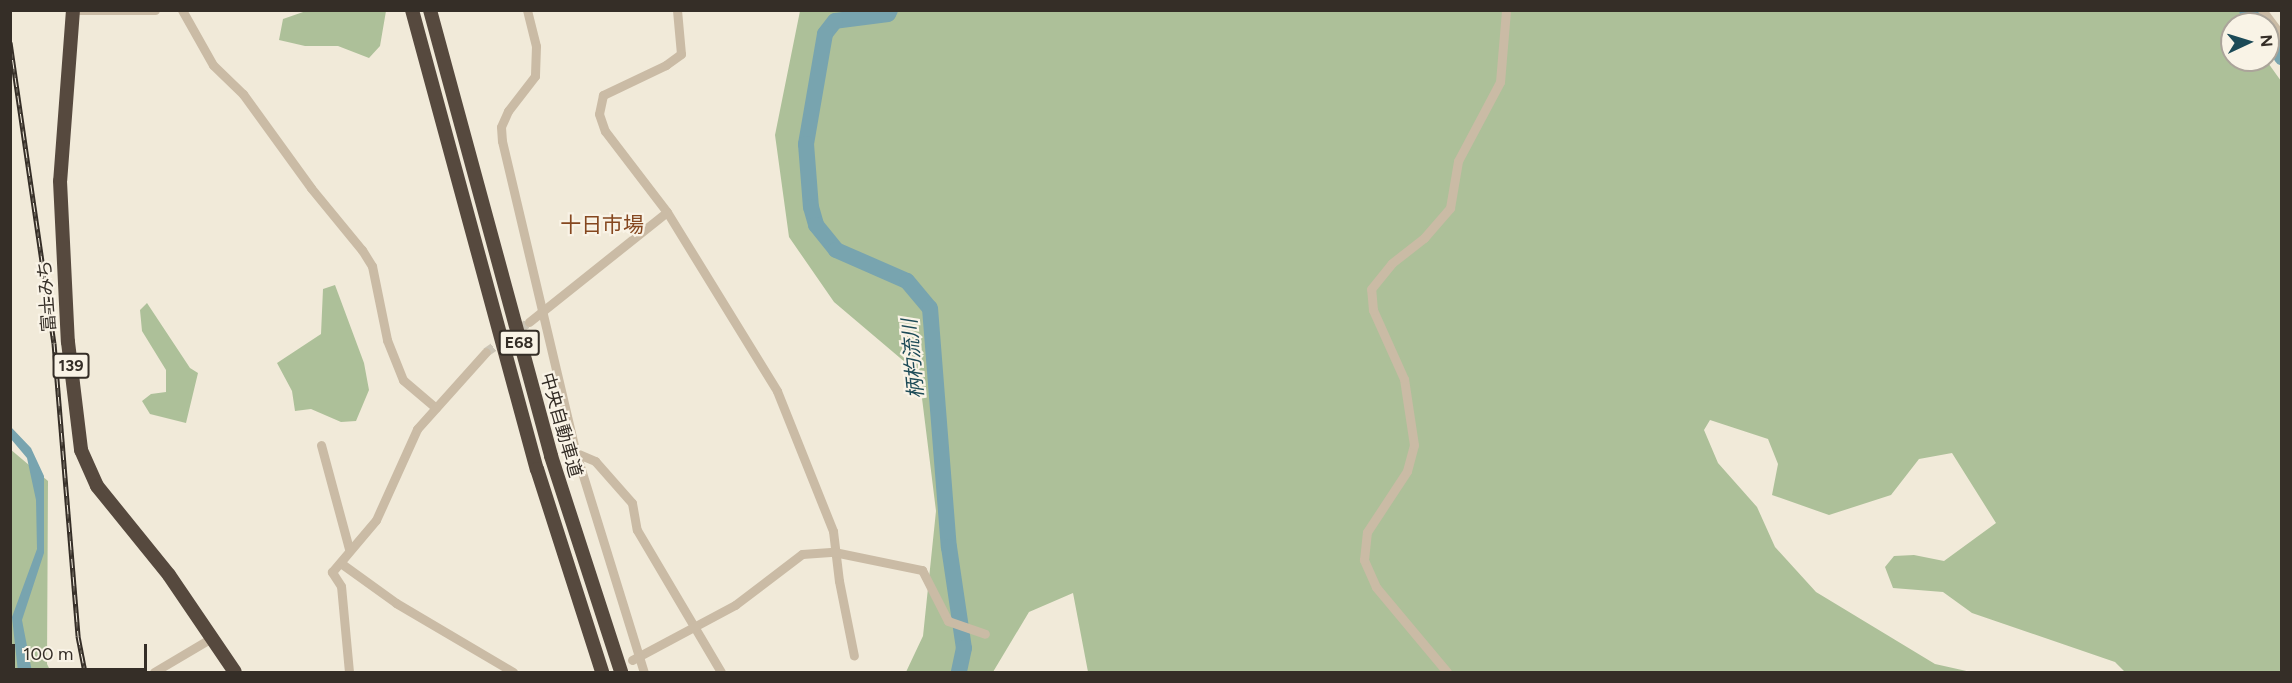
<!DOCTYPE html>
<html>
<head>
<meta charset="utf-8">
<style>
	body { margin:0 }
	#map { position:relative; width:2292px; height:683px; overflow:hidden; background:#f1ead9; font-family:Figtree,"Noto Sans JP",sans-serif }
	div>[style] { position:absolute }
	.green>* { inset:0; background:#adc099 }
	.water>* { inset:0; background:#78a4af }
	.river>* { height:16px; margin:-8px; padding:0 8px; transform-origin:8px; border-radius:8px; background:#78a4af }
	.minor-tunnel>* { height:9px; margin-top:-4.5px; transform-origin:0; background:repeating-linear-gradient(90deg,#cbc4b5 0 9px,transparent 0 13.5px) }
	.minor>* { height:9px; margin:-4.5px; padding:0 4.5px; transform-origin:4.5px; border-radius:4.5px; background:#cabba5 }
	.highway>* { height:14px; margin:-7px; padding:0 7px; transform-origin:7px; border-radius:7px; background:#56493e }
	.rail>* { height:5px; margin-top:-2.5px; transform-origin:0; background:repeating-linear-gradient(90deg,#f9f3e6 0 9px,#352e27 0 18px); box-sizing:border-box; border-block:2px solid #352e27 }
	span { translate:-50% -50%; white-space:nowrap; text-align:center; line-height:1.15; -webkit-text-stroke:4.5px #f9f3e6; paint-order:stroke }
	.shield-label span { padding:2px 4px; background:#f9f3e6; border:2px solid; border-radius:4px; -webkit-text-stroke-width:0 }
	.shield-label { font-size:16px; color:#352e27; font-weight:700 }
	.street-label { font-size:18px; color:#352e27 }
	.water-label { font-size:20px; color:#1c4a57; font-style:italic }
	.quarter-label { font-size:21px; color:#85471f }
	.frame { position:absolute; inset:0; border:12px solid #352e27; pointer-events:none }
	.north { position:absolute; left:2220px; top:12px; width:60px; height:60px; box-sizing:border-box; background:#f9f3e6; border:2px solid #aba49a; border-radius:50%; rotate:86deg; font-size:16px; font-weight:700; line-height:24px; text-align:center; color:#352e27 }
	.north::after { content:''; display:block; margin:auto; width:21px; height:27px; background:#1c4a57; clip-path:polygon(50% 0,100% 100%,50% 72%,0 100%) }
	.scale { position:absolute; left:12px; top:644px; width:135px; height:27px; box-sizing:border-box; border:3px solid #352e27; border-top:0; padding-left:8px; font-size:18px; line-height:21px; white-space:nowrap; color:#352e27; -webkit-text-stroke:4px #f9f3e6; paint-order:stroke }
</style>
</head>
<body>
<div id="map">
	<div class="green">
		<i style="clip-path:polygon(306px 11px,386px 11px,380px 46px,369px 58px,338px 46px,305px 46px,279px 40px,283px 19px)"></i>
		<i style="clip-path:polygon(800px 11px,2239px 11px,2247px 24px,2232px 24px,2232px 60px,2266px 60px,2281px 81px,2281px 672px,2125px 672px,2115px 662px,1972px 613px,1943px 592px,1893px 588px,1885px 567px,1894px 556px,1914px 555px,1944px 561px,1996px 523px,1952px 453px,1919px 459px,1891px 495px,1829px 515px,1772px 495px,1778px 464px,1768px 439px,1710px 420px,1704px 430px,1718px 463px,1757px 507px,1775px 547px,1816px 592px,1935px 664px,1971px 672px,1088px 672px,1073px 593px,1029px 612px,993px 672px,906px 672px,923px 636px,936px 511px,919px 374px,834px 302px,789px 237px,775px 135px)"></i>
		<i style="clip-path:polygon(335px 285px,364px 363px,369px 390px,356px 421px,341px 422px,311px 409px,295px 411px,292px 391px,277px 363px,321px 334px,323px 289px)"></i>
		<i style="clip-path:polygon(147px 303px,190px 368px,198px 373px,186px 423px,150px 414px,142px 401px,151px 394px,166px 392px,166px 370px,142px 331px,140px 310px)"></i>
		<i style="clip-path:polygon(10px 449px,48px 481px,47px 664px,51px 672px,11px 672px)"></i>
	</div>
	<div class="water">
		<i style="clip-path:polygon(10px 426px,31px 448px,44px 476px,44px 553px,22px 620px,32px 672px,18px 672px,12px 617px,37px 549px,36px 500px,27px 458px,11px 439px)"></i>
	</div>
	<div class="river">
		<i style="left:890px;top:10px;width:4px;rotate:117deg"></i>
		<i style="left:888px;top:14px;width:53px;rotate:172.5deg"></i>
		<i style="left:835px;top:21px;width:16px;rotate:128deg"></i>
		<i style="left:825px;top:34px;width:112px;rotate:99.8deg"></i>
		<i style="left:806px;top:144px;width:63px;rotate:85.5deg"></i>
		<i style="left:811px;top:207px;width:19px;rotate:74deg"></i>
		<i style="left:816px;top:225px;width:32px;rotate:51deg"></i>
		<i style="left:836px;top:250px;width:77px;rotate:23.6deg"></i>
		<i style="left:907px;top:281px;width:35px;rotate:50deg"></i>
		<i style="left:930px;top:308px;width:240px;rotate:85.5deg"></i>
		<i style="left:949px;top:547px;width:102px;rotate:81.6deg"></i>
		<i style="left:964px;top:648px;width:25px;rotate:102deg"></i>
		<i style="left:2247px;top:10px;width:18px;rotate:49deg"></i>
		<i style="left:2268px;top:33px;width:28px;rotate:60deg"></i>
	</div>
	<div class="minor-tunnel">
		<i style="left:486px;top:352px;width:52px;rotate:-34.9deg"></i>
	</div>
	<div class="minor">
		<i style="left:79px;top:10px;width:76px"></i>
		<i style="left:182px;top:10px;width:63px;rotate:60.6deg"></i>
		<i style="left:213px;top:65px;width:42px;rotate:44deg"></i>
		<i style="left:243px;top:94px;width:116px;rotate:54.1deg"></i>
		<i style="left:311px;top:188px;width:80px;rotate:50.6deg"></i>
		<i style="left:362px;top:250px;width:19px;rotate:58deg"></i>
		<i style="left:372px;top:266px;width:76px;rotate:78.5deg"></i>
		<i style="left:387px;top:340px;width:43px;rotate:68.2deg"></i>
		<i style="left:403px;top:380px;width:43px;rotate:40.3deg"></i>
		<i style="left:527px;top:10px;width:37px;rotate:76deg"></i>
		<i style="left:536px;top:46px;width:30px;rotate:92deg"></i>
		<i style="left:535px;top:76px;width:44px;rotate:127.6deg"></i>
		<i style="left:508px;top:111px;width:17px;rotate:114deg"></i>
		<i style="left:501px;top:127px;width:14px;rotate:86deg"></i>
		<i style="left:502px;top:141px;width:321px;rotate:76.7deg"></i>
		<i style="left:576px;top:453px;width:229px;rotate:72.8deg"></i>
		<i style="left:677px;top:10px;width:44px;rotate:84.8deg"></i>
		<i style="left:681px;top:54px;width:19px;rotate:144deg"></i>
		<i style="left:666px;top:65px;width:70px;rotate:154.5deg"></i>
		<i style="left:603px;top:95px;width:19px;rotate:102deg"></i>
		<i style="left:599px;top:114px;width:18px;rotate:71deg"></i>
		<i style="left:605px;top:131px;width:102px;rotate:52.6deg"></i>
		<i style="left:667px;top:212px;width:210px;rotate:58.4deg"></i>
		<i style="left:777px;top:391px;width:151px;rotate:68.2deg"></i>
		<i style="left:833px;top:531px;width:50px;rotate:83.2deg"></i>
		<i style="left:839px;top:581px;width:76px;rotate:78.7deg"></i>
		<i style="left:2262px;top:10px;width:34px;rotate:53deg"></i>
		<i style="left:529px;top:322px;width:176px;rotate:-38.6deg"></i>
		<i style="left:321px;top:445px;width:108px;rotate:74.9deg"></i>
		<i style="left:576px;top:453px;width:21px;rotate:23deg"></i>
		<i style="left:595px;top:461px;width:56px;rotate:48.6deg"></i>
		<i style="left:632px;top:503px;width:27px;rotate:80deg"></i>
		<i style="left:637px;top:530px;width:165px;rotate:59.4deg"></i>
		<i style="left:342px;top:564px;width:67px;rotate:35.8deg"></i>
		<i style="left:396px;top:603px;width:136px;rotate:30.5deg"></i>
		<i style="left:632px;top:660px;width:117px;rotate:-28.1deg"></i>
		<i style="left:735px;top:605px;width:84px;rotate:-37.3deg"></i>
		<i style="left:802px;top:554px;width:32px;rotate:-4deg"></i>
		<i style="left:834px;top:552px;width:90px;rotate:11.6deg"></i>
		<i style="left:922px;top:570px;width:57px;rotate:63deg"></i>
		<i style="left:948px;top:621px;width:39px;rotate:19deg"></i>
		<i style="left:154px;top:672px;width:69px;rotate:-30.7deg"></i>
		<i style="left:349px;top:672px;width:86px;rotate:-95.3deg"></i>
		<i style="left:341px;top:586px;width:17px;rotate:-123deg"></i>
		<i style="left:332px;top:572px;width:68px;rotate:-49.8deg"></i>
		<i style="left:376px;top:520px;width:100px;rotate:-65.7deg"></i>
		<i style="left:417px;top:429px;width:103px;rotate:-48.1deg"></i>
		<i style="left:1447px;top:672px;width:111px;rotate:-129.9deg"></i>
		<i style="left:1376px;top:587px;width:30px;rotate:-114deg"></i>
		<i style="left:1364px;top:560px;width:28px;rotate:-84deg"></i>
		<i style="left:1367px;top:532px;width:73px;rotate:-56.7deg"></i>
		<i style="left:1407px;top:471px;width:27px;rotate:-75deg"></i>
		<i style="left:1414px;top:445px;width:67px;rotate:-98.6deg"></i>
		<i style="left:1404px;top:379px;width:76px;rotate:-114.2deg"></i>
		<i style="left:1373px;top:310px;width:21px;rotate:-95deg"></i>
		<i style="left:1371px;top:289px;width:33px;rotate:-51deg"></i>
		<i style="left:1392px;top:263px;width:41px;rotate:-38deg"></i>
		<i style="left:1424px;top:238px;width:40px;rotate:-49deg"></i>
		<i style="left:1450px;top:208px;width:48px;rotate:-80.3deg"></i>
		<i style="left:1458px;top:161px;width:89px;rotate:-62deg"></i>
		<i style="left:1500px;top:82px;width:72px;rotate:-85.2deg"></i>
	</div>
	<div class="highway">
		<i style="left:73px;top:10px;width:171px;rotate:94.3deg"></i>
		<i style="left:60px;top:181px;width:161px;rotate:87.2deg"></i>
		<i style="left:68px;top:342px;width:109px;rotate:83.1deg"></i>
		<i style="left:81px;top:450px;width:39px;rotate:66deg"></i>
		<i style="left:97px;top:486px;width:114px;rotate:51deg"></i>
		<i style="left:169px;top:575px;width:117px;rotate:55.8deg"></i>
		<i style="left:412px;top:10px;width:476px;rotate:74.8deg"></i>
		<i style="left:537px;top:469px;width:213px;rotate:72.2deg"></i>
		<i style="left:430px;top:10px;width:462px;rotate:74.8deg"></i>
		<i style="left:551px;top:456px;width:227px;rotate:72deg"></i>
	</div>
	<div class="rail">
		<i style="left:10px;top:42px;width:304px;rotate:81.7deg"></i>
		<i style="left:54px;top:343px;width:294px;rotate:85.3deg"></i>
		<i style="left:78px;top:636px;width:37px;rotate:79deg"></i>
	</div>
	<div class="shield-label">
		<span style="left:519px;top:343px">E68</span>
		<span style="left:71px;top:366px">139</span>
	</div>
	<div class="street-label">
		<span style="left:47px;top:296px;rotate:-94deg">富士みち</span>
		<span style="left:561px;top:425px;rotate:74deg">中央自動車道</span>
	</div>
	<div class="water-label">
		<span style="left:913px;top:359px;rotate:-95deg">柄杓流川</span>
	</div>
	<div class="quarter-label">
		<span style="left:602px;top:225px">十日市場</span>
	</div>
	<div class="frame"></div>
	<div class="north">N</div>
	<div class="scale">100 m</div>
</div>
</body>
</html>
